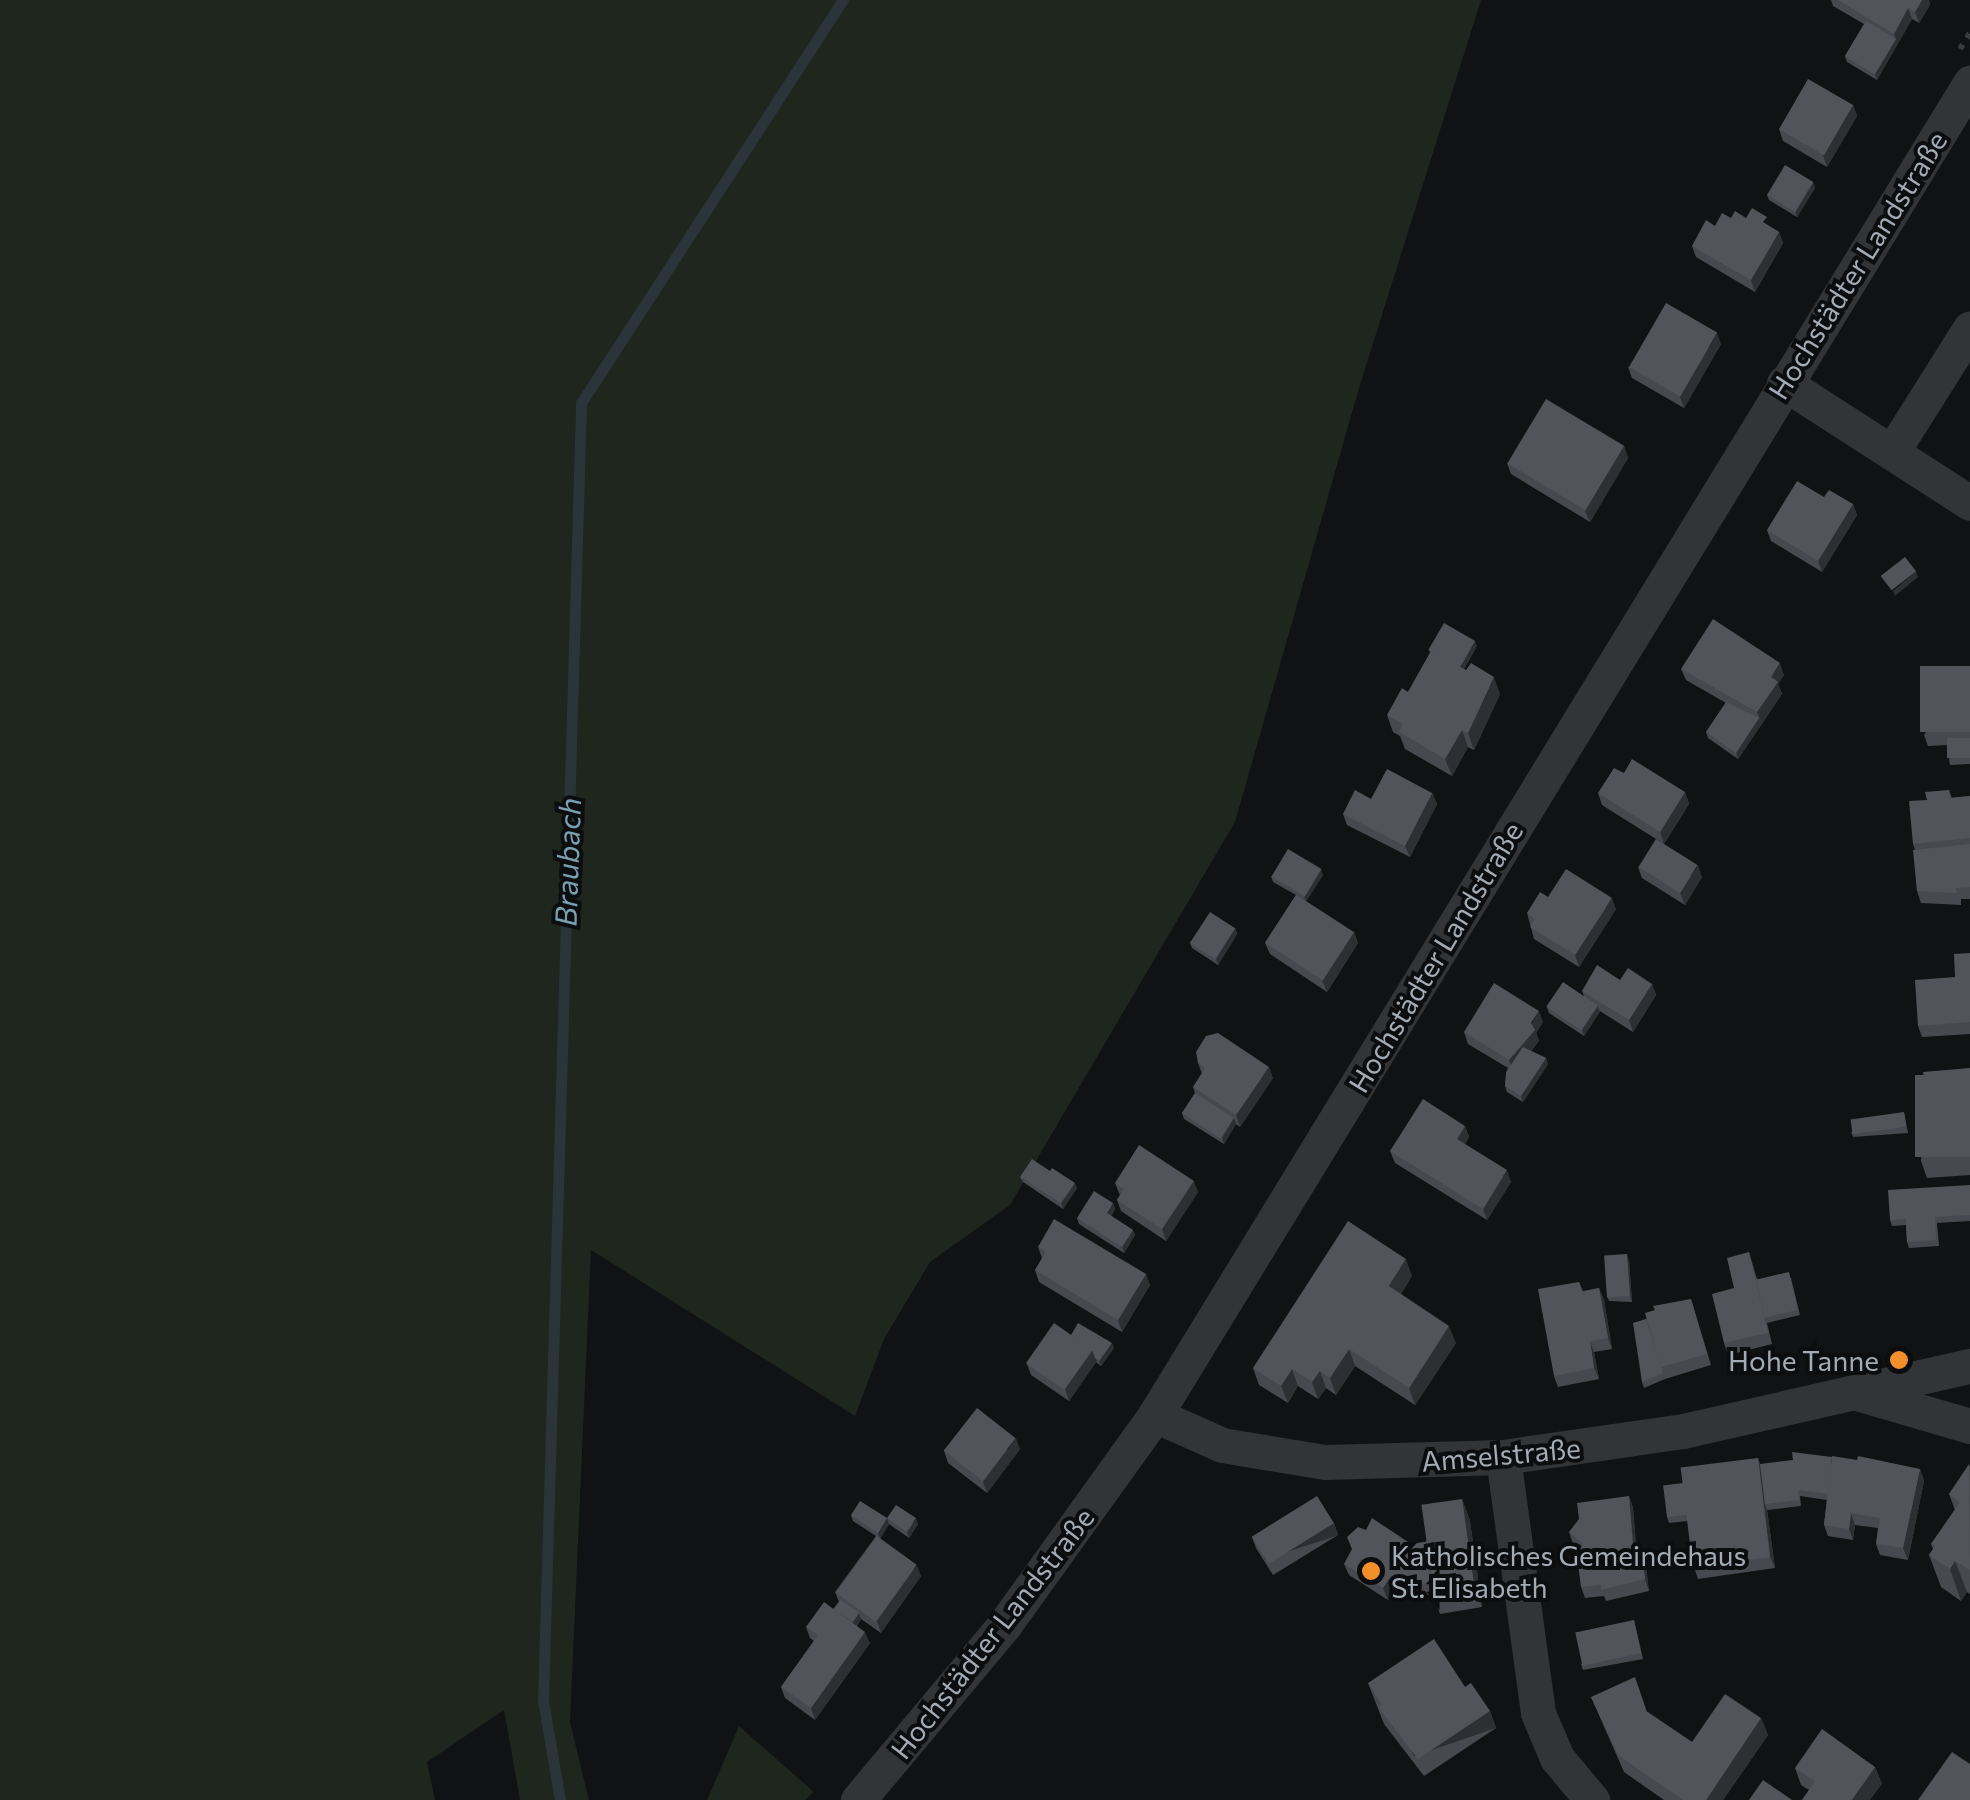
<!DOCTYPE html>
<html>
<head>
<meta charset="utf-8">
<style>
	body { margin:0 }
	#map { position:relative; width:1970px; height:1800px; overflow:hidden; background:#111213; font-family:Commissioner,sans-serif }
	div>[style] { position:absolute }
	.green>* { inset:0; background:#1e261e }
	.stream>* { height:11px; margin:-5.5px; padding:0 5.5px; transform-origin:5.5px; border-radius:5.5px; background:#2a3439 }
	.path>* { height:6px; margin-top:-3px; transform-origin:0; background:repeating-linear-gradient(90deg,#383b3f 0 5px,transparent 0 13px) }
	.minor>* { height:35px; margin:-17.5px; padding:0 17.5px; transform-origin:17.5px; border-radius:17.5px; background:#323438 }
	.wall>* { inset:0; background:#47494e }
	.shaded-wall>* { inset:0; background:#2d2f32; transform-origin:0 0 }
	.building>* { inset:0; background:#515459; transform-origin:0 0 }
	.dots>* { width:28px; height:28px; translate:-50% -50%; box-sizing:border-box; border:5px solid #0c0d0e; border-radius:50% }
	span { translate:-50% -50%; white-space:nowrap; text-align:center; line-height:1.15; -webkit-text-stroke:8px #0c0d0e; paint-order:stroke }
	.street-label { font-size:28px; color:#a3abb4 }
	.poi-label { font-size:28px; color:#a3abb4 }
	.right { translate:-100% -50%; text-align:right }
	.left { translate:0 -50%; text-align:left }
	.water-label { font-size:30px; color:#799fb0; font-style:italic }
</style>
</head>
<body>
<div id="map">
	<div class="green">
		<i style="clip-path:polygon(0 0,1481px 0,1359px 388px,1235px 822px,1010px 1205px,930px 1262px,884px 1339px,855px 1416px,591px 1250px,570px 1722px,589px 1800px,520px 1800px,504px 1710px,427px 1762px,435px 1800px,0 1800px)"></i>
		<i style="clip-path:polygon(739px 1726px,814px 1792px,805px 1800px,707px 1800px)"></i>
	</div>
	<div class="stream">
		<i style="left:560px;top:1800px;width:100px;rotate:-99.7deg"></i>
		<i style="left:543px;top:1701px;width:1299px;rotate:-88.32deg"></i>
		<i style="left:581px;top:403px;width:481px;rotate:-57deg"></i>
	</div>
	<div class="path">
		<i style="left:1960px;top:49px;width:19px;rotate:-58deg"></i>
	</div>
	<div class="minor">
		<i style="left:1784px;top:383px;width:221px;rotate:32.8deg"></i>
		<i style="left:1892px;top:452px;width:146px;rotate:-57.8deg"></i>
		<i style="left:1860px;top:1394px;width:115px;rotate:16.2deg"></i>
		<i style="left:1155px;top:1415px;width:73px;rotate:24.1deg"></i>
		<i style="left:1222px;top:1445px;width:104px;rotate:9.4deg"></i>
		<i style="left:1325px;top:1462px;width:178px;rotate:-1.6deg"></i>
		<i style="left:1503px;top:1457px;width:182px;rotate:-8.2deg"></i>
		<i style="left:1683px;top:1431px;width:294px;rotate:-12.8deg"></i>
		<i style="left:1503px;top:1457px;width:258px;rotate:82.2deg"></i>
		<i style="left:1538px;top:1713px;width:49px;rotate:67.1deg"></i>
		<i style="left:1557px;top:1758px;width:55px;rotate:50.2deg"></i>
		<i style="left:858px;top:1800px;width:229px;rotate:-50.1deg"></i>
		<i style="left:1005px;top:1624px;width:257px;rotate:-54.3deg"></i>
		<i style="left:1155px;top:1415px;width:1562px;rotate:-58.54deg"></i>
	</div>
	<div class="wall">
		<i style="clip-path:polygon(1831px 0,1929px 0,1930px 5px,1919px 23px,1912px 19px,1877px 80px,1847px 62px,1845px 56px,1864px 24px,1833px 6px)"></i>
		<i style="clip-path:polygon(1853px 105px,1857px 116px,1827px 167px,1783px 141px,1779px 129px)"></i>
		<i style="clip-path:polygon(1813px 182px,1815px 188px,1797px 217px,1769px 200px,1767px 195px)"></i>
		<i style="clip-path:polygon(1731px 218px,1746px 218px,1770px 227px,1779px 232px,1783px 243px,1755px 292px,1696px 257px,1692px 246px,1715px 226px)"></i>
		<i style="clip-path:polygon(1721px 344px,1684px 408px,1632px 378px,1628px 367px)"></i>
		<i style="clip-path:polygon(1624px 446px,1628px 458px,1590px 522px,1511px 474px,1507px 463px)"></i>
		<i style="clip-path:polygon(1824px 497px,1853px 504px,1857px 515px,1822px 572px,1771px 541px,1767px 530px)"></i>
		<i style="clip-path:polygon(1477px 646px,1464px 669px,1500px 694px,1474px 750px,1468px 747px,1452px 776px,1405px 749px,1400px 736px,1393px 732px,1387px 715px,1408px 692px,1430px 653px,1429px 650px)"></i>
		<i style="clip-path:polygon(1970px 666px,1970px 764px,1950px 765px,1947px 745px,1928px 746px,1924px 735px)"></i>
		<i style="clip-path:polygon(1681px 669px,1784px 675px,1778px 684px,1782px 694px,1738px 759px,1708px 738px,1706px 732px,1726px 703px,1686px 680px)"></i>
		<i style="clip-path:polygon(1624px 773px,1685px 792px,1689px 804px,1664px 844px,1602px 805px,1598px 793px)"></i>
		<i style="clip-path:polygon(1949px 790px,1952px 798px,1970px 796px,1970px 899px,1961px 899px,1961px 905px,1921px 903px,1917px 891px,1915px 850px,1913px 844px,1927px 800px)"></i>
		<i style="clip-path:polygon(1432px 793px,1437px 804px,1410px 857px,1347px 825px,1343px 814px,1371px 799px)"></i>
		<i style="clip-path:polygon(1638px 867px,1702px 877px,1685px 905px,1642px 878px)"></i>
		<i style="clip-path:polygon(1323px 875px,1306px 901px,1354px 932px,1358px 943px,1327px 992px,1270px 954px,1265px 943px,1296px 895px,1273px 882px,1271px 876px)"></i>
		<i style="clip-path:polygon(1548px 897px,1616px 909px,1579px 967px,1534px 939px,1527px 913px)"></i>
		<i style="clip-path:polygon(1235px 928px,1237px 934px,1218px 965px,1192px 948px,1190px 943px)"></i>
		<i style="clip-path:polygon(1970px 953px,1970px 1034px,1922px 1037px,1918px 1026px,1955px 977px)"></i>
		<i style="clip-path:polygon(1620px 980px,1652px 984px,1656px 995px,1633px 1032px,1600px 1011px,1584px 1036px,1549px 1013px,1547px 1007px,1584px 996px,1582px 991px)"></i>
		<i style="clip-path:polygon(1543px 1022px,1536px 1033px,1539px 1041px,1531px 1051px,1546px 1058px,1548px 1064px,1523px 1102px,1507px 1092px,1505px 1086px,1508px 1068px,1468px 1044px,1464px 1032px)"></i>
		<i style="clip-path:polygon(1198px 1063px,1273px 1078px,1240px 1127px,1236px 1124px,1224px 1144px,1184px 1119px,1182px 1113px,1195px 1093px,1193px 1087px,1202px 1074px)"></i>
		<i style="clip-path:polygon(1970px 1068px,1970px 1175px,1927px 1178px,1921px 1161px,1924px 1078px)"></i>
		<i style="clip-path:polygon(1904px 1112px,1908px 1133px,1853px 1137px,1851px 1132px)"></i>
		<i style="clip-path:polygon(1465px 1126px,1469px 1137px,1465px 1144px,1511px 1182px,1487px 1220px,1395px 1163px,1390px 1151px)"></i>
		<i style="clip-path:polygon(1050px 1171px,1077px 1188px,1063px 1209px,1023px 1182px,1020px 1177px)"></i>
		<i style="clip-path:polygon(1115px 1183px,1198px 1192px,1166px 1241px,1121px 1211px,1117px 1200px,1120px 1195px)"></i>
		<i style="clip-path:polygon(1970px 1185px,1970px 1221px,1937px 1223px,1939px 1246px,1909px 1248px,1907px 1242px,1906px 1225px,1892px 1226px,1890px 1220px)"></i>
		<i style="clip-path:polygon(1113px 1203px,1115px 1209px,1111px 1216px,1133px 1230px,1135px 1235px,1124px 1253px,1079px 1224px,1077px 1218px)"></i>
		<i style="clip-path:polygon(1038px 1247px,1146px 1274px,1150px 1285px,1122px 1332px,1039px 1282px,1035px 1270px,1042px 1258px)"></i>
		<i style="clip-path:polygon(1749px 1252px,1757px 1279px,1791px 1278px,1800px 1315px,1767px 1323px,1772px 1344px,1728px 1355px,1724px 1343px,1734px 1288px)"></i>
		<i style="clip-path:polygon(1629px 1260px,1632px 1302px,1609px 1301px,1607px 1296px)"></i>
		<i style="clip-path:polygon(1412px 1276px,1401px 1294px,1456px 1343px,1415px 1405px,1355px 1366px,1336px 1395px,1326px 1388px,1318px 1399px,1298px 1386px,1288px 1403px,1259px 1385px,1253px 1368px)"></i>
		<i style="clip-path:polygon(1579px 1282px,1583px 1291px,1599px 1288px,1604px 1300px,1612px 1349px,1594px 1352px,1599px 1379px,1558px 1387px,1554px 1376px)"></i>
		<i style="clip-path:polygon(1691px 1299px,1711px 1365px,1665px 1379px,1644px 1388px,1642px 1382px,1646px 1319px,1655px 1310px)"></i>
		<i style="clip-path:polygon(1071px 1335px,1114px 1348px,1101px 1366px,1096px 1362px,1069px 1401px,1031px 1375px,1027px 1364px)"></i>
		<i style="clip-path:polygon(1020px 1449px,987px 1493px,948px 1463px,944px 1451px)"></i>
		<i style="clip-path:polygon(1758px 1458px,1760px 1464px,1920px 1469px,1924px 1481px,1908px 1560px,1880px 1555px,1876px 1544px,1878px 1528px,1855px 1525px,1853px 1540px,1828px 1536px,1824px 1525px,1827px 1500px,1800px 1496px,1801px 1506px,1767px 1510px,1775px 1568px,1698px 1579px,1694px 1567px,1688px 1521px,1669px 1523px,1667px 1517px,1683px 1483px)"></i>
		<i style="clip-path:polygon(1970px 1465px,1970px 1594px,1967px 1592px,1961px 1601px,1941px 1587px,1929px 1555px,1933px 1549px,1931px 1544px,1955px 1510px,1949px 1494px)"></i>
		<i style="clip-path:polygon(1629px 1496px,1633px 1508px,1637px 1557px,1646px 1567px,1649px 1591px,1606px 1601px,1604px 1596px,1585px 1598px,1581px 1587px,1587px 1563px,1585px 1553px,1573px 1544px,1569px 1532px)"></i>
		<i style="clip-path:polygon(1462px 1499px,1470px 1521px,1482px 1607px,1440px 1614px,1433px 1594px,1411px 1599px,1393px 1591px,1388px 1600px,1349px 1575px,1344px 1564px,1411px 1544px,1425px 1542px)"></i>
		<i style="clip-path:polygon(851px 1515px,887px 1518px,918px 1524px,909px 1538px,889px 1524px,880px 1539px,921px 1576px,881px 1633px,861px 1619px,857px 1626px,870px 1643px,815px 1720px,785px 1698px,781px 1687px,814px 1641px,810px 1638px,806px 1627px,833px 1609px,839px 1602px,835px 1592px,876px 1536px,853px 1521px)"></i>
		<i style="clip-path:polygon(1334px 1523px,1338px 1535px,1273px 1575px,1256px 1548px,1252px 1537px)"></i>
		<i style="clip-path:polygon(1634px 1620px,1643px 1659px,1583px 1670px,1581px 1664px)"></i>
		<i style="clip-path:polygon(1368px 1683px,1465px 1687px,1490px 1711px,1496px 1728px,1424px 1776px,1384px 1724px)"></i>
		<i style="clip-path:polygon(1591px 1697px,1648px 1712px,1692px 1742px,1761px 1718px,1768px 1735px,1723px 1800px,1664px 1800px,1624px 1772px)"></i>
		<i style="clip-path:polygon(1875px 1767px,1882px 1784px,1809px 1790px,1801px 1785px,1795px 1768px)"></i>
	</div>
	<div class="shaded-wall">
		<i style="clip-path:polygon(1922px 0,1929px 0,1930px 5px,1919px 23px,1915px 12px)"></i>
		<i style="clip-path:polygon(1908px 8px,1912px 19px,1877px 80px,1875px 74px,1896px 39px,1894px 34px)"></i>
		<i style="clip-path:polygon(1853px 105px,1857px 116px,1827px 167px,1823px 155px)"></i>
		<i style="clip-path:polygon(1813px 182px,1815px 188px,1797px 217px,1795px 211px)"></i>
		<i style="clip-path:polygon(1779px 232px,1783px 243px,1755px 292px,1751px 280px)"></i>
		<i style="clip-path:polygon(1717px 333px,1721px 344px,1684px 408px,1680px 397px)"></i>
		<i style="clip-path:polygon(1624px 446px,1628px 458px,1590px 522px,1585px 511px)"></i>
		<i style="clip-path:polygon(1853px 504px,1857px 515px,1822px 572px,1818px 561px)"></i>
		<i style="clip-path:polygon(1916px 571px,1918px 577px,1895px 596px,1893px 591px)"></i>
		<i style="clip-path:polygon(1475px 641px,1477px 646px,1461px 673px,1459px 668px)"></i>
		<i style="clip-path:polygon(1780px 663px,1784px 675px,1778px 684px,1782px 694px,1762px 724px,1757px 712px,1771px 677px)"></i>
		<i style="clip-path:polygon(1494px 677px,1500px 694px,1474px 750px,1468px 733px)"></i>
		<i style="clip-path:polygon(1759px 718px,1762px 724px,1738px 759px,1736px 753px)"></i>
		<i style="clip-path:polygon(1462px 730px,1468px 747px,1452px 776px,1445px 759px)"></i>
		<i style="clip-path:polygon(1685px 792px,1689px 804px,1664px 844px,1660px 832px)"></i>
		<i style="clip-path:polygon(1432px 793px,1437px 804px,1410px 857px,1405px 846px)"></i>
		<i style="clip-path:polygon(1698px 865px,1702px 877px,1685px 905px,1680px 893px)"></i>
		<i style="clip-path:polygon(1321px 869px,1323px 875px,1306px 902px,1304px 896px)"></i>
		<i style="clip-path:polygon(1612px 898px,1616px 909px,1579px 967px,1575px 955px)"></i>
		<i style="clip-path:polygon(1235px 928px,1237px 934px,1218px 965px,1216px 959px)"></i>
		<i style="clip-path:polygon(1354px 932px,1358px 943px,1327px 992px,1322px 980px)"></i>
		<i style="clip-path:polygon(1652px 984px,1656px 995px,1633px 1032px,1629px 1020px)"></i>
		<i style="clip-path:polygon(1598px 1006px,1600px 1012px,1584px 1036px,1582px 1030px)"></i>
		<i style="clip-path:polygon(1539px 1011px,1543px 1022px,1536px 1033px,1539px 1041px,1513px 1071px,1509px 1060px)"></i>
		<i style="clip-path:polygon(1546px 1058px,1548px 1064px,1523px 1102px,1521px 1096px)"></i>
		<i style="clip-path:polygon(1269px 1067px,1273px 1078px,1240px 1127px,1236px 1115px)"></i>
		<i style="clip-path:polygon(1234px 1118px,1236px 1124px,1224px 1144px,1222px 1138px)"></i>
		<i style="clip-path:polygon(1465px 1126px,1469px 1137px,1461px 1150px,1457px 1139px)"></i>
		<i style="clip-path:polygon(1507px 1170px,1511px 1182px,1487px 1220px,1483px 1209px)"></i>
		<i style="clip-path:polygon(1194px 1181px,1198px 1192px,1166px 1241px,1162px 1229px)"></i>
		<i style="clip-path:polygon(1075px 1183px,1077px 1188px,1063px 1209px,1061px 1203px)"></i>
		<i style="clip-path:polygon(1113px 1203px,1115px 1209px,1109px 1219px,1107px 1213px)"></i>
		<i style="clip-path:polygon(1133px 1230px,1135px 1235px,1124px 1253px,1122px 1247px)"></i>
		<i style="clip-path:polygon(1627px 1254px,1629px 1260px,1632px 1302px,1630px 1296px)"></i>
		<i style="clip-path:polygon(1406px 1259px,1412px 1276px,1395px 1303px,1389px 1286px)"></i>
		<i style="clip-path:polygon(1146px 1274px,1150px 1285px,1122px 1332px,1118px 1320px)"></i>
		<i style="clip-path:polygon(1599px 1288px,1604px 1300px,1612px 1349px,1608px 1338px)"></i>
		<i style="clip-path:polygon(1449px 1326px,1456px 1343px,1415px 1405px,1409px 1388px)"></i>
		<i style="clip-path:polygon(1590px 1341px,1594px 1352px,1599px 1379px,1594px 1368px)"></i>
		<i style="clip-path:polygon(1112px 1343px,1114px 1348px,1101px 1366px,1099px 1361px)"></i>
		<i style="clip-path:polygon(1349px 1349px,1355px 1366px,1336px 1395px,1330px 1378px)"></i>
		<i style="clip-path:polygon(1092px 1350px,1097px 1361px,1069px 1401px,1065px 1389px)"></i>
		<i style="clip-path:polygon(1292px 1369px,1298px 1386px,1288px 1403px,1281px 1386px)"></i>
		<i style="clip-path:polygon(1320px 1371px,1326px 1388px,1318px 1399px,1312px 1382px)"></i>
		<i style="clip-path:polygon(1016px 1438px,1020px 1449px,987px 1493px,983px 1482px)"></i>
		<i style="clip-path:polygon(1758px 1458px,1762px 1469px,1765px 1504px,1767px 1510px,1775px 1568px,1770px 1557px)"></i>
		<i style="clip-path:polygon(1920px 1469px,1924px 1481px,1908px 1560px,1903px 1548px)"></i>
		<i style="clip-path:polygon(1629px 1496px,1633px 1508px,1638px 1569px,1634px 1557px)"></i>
		<i style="clip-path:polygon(1462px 1499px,1470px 1521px,1482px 1607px,1474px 1585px)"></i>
		<i style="clip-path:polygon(1851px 1513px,1855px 1525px,1853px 1540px,1849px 1529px)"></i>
		<i style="clip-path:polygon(887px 1518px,889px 1524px,880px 1539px,878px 1533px)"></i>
		<i style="clip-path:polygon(916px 1518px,918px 1524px,909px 1538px,907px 1532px)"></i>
		<i style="left:1334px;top:1523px;width:13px;height:77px;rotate:72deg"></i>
		<i style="clip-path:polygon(1642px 1556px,1646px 1567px,1649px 1591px,1645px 1579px)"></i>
		<i style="clip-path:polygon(1955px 1561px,1967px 1592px,1961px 1601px,1950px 1569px)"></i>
		<i style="clip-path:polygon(917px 1565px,921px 1576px,881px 1633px,877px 1621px)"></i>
		<i style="clip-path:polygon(1389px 1579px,1393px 1591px,1388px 1600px,1383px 1588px)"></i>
		<i style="clip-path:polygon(859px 1613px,861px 1619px,853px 1631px,851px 1625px)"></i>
		<i style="clip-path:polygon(865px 1632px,870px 1643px,815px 1720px,811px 1708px)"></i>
		<i style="left:1490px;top:1711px;width:18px;height:87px;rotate:71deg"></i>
		<i style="clip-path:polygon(1761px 1718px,1768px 1735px,1723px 1800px,1706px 1800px)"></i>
		<i style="clip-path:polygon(1875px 1767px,1882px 1784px,1870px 1800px,1852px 1800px)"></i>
	</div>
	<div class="building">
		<i style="clip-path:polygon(1838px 0,1922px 0,1915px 12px,1908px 8px,1894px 34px)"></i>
		<i style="left:1866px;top:21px;width:35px;height:41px;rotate:31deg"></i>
		<i style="left:1808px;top:79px;width:52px;height:58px;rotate:30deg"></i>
		<i style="left:1785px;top:165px;width:33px;height:35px;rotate:31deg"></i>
		<i style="clip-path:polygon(1752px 208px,1767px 217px,1763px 222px,1779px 232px,1751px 280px,1692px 246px,1706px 220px,1715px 226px,1722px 213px,1731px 218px,1735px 211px,1746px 218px)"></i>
		<i style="left:1666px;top:303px;width:59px;height:74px;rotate:30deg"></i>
		<i style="left:1546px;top:399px;width:91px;height:75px;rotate:31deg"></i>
		<i style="clip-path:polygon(1797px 481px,1824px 497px,1829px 490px,1853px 504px,1818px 561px,1767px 530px)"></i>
		<i style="left:1905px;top:557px;width:18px;height:31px;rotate:52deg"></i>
		<i style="clip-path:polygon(1713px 619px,1780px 663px,1771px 677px,1778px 682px,1757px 712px,1681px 669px)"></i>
		<i style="left:1444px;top:623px;width:36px;height:31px;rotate:30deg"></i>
		<i style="clip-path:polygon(1431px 651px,1466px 670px,1471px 663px,1494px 677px,1468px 733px,1462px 730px,1445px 759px,1399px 732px,1403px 724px,1387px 715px,1402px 688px,1408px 692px)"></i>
		<i style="left:1970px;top:666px;width:66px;height:50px;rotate:90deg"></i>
		<i style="clip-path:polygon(1726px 702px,1759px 718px,1736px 753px,1706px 732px)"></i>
		<i style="left:1970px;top:738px;width:20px;height:23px;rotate:90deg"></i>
		<i style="clip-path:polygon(1632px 759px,1685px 792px,1660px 832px,1598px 793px,1614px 768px,1624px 773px)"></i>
		<i style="clip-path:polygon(1387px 769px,1432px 793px,1405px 846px,1343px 814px,1355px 790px,1371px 799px)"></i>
		<i style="clip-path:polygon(1949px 790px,1950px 798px,1970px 796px,1970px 838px,1913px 844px,1909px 801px,1927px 800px,1925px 792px)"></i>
		<i style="left:1656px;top:839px;width:49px;height:33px;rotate:32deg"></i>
		<i style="clip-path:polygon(1970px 844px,1970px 887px,1956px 888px,1957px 893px,1917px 891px,1913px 850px)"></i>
		<i style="left:1288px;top:849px;width:39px;height:32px;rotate:31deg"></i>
		<i style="clip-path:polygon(1566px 869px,1612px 898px,1575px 955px,1530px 927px,1535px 919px,1527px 913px,1540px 892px,1548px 897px)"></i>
		<i style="left:1296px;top:895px;width:69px;height:57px;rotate:33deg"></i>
		<i style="left:1210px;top:912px;width:30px;height:37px;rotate:33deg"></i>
		<i style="clip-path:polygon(1970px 953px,1970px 1022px,1918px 1026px,1915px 980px,1955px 977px,1954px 954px)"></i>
		<i style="clip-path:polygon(1597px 965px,1620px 980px,1628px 968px,1652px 984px,1629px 1020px,1582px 991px)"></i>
		<i style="left:1563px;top:982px;width:42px;height:30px;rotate:34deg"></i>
		<i style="clip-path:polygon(1494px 983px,1539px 1011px,1531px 1023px,1535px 1030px,1509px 1060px,1464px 1032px)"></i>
		<i style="clip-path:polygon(1218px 1033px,1269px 1067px,1236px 1115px,1193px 1087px,1205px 1068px,1198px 1063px,1196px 1052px,1206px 1036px)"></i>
		<i style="clip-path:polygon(1523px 1047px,1546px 1058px,1521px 1096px,1505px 1086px,1506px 1072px)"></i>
		<i style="clip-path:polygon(1970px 1068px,1970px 1075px,1924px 1078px,1923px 1072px)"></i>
		<i style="left:1970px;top:1075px;width:82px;height:55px;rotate:90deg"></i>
		<i style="left:1195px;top:1093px;width:46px;height:24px;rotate:33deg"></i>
		<i style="clip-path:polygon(1423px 1099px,1465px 1126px,1457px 1139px,1507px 1170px,1483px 1209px,1390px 1151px)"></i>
		<i style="left:1904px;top:1112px;width:15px;height:54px;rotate:82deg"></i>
		<i style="clip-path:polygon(1139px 1145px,1194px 1181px,1162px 1229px,1117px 1200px,1124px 1189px,1115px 1183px)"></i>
		<i style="clip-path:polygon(1032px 1159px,1050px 1171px,1052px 1168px,1075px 1183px,1061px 1203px,1020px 1177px)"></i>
		<i style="clip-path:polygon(1970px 1185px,1970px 1215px,1935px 1217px,1936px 1240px,1907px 1242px,1906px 1219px,1890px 1220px,1888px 1190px)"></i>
		<i style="clip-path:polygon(1094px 1191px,1113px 1203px,1107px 1213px,1133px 1230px,1122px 1247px,1077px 1218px)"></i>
		<i style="clip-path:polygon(1054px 1219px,1146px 1274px,1118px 1320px,1035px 1270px,1046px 1252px,1038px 1247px)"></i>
		<i style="clip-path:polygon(1348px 1221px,1406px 1259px,1389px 1286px,1449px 1326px,1409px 1388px,1349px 1349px,1330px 1378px,1320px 1371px,1312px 1382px,1292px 1369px,1281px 1386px,1253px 1368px)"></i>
		<i style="clip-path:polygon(1749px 1252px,1768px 1333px,1724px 1343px,1712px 1294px,1734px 1288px,1727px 1258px)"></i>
		<i style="left:1627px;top:1254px;width:42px;height:23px;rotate:86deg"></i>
		<i style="left:1789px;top:1272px;width:39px;height:34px;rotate:77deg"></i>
		<i style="clip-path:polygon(1579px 1282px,1582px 1292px,1599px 1288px,1608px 1338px,1590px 1341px,1594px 1368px,1554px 1376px,1538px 1289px)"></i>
		<i style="clip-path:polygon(1691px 1299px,1707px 1354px,1661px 1367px,1645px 1313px,1655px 1310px,1653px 1306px)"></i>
		<i style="clip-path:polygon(1646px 1319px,1663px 1373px,1642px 1382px,1633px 1323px)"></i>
		<i style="left:1054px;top:1323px;width:47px;height:49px;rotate:35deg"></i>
		<i style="clip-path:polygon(1078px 1323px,1112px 1343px,1099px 1361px,1095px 1358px,1092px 1350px,1071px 1335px)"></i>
		<i style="left:977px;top:1408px;width:49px;height:54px;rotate:38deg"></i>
		<i style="clip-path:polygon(1792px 1452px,1832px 1457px,1828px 1494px,1798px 1490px,1799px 1500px,1765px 1504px,1760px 1464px,1793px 1460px)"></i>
		<i style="clip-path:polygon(1832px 1456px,1857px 1460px,1858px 1456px,1920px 1469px,1903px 1548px,1876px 1544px,1880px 1518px,1851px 1513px,1849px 1529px,1824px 1525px)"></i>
		<i style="left:1758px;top:1458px;width:100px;height:78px;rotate:83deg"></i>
		<i style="clip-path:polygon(1969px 1464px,1970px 1570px,1955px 1561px,1950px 1569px,1929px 1555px,1935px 1546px,1931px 1544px,1960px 1502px,1949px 1494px)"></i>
		<i style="left:1683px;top:1483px;width:32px;height:20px;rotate:83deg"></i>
		<i style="left:1317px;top:1496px;width:32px;height:77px;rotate:58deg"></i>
		<i style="clip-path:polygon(1629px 1496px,1634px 1557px,1642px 1556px,1645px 1579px,1601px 1590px,1601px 1585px,1581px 1587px,1578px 1564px,1587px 1563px,1587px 1558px,1581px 1542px,1569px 1532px,1579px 1519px,1577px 1503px)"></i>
		<i style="left:1462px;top:1499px;width:87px;height:41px;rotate:82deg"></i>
		<i style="clip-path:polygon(860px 1501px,887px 1518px,896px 1505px,916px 1518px,907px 1532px,887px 1518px,878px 1533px,851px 1515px)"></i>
		<i style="clip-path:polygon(1372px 1518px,1411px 1544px,1425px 1542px,1431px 1582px,1407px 1587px,1389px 1579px,1383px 1588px,1344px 1564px,1352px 1549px,1347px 1537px,1358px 1527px,1366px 1530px)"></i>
		<i style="left:877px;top:1536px;width:49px;height:70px;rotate:36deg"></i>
		<i style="left:840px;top:1600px;width:23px;height:11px;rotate:34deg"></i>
		<i style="clip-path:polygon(824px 1602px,865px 1632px,811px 1708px,781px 1687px,818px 1635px,806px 1627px)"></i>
		<i style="left:1634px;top:1620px;width:34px;height:60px;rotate:78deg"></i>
		<i style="clip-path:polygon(1434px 1639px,1465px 1687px,1471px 1683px,1490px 1711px,1418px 1759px,1378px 1707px,1382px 1705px,1368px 1683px)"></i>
		<i style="clip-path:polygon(1635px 1677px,1647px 1712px,1692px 1742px,1725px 1694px,1761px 1718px,1706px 1800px,1683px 1800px,1618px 1755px,1591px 1697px)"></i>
		<i style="clip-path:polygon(1822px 1729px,1875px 1767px,1852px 1800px,1802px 1800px,1815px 1781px,1795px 1768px)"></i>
		<i style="clip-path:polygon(1952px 1752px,1970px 1764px,1970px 1800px,1918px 1800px)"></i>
		<i style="clip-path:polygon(1763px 1780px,1792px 1800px,1749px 1800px)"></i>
	</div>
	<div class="dots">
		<i style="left:1899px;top:1360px;background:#f38f2a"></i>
		<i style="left:1371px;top:1571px;background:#f38f2a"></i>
	</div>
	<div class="street-label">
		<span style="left:1857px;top:265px;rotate:-58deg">Hochstädter Landstraße</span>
		<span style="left:1435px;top:957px;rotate:-59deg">Hochstädter Landstraße</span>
		<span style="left:1501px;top:1454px;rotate:-5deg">Amselstraße</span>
		<span style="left:992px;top:1633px;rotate:-52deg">Hochstädter Landstraße</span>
	</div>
	<div class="poi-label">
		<span class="right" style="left:1879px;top:1360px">Hohe Tanne</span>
		<span class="left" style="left:1391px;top:1571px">Katholisches Gemeindehaus<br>St. Elisabeth</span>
	</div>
	<div class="water-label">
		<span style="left:567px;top:862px;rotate:-88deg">Braubach</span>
	</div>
</div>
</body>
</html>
